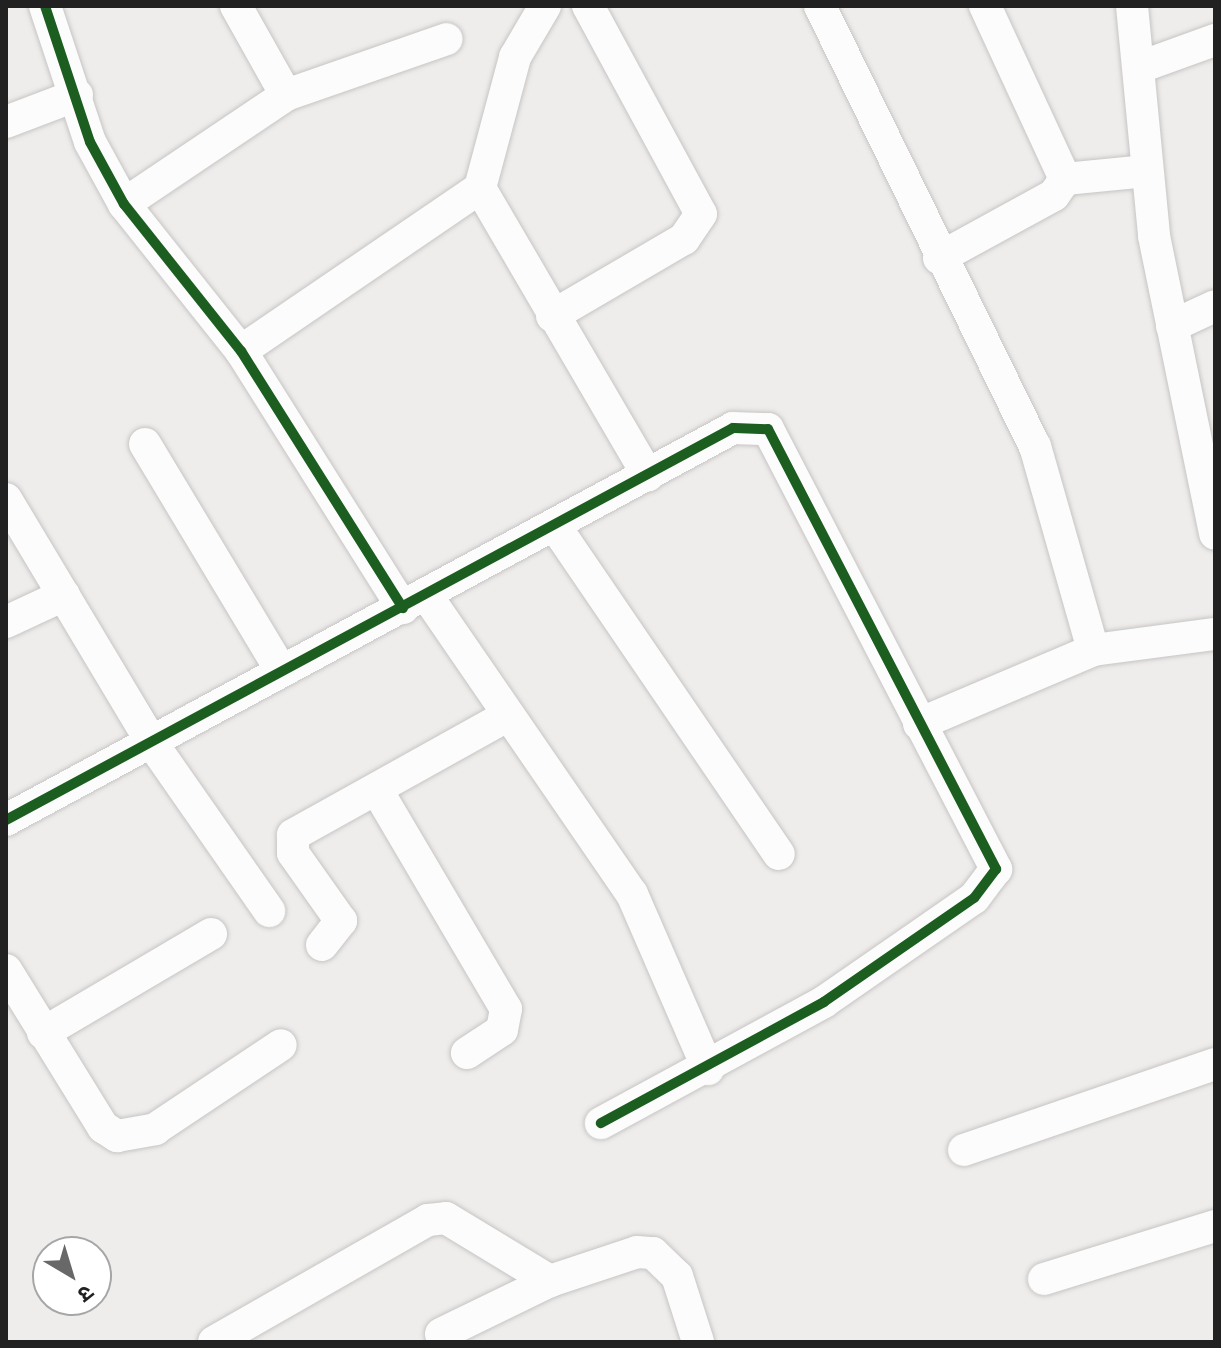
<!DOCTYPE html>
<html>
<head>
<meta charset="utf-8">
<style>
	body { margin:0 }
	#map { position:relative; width:1221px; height:1348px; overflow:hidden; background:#efedeb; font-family:Roboto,"Noto Sans Devanagari",sans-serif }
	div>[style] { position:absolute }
	.roads { filter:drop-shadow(0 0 2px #c6c5c4) drop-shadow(0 0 2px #c6c5c4) }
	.minor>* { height:32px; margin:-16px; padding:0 16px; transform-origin:16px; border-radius:16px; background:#fdfcfc }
	.cycleway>* { height:10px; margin:-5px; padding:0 5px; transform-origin:5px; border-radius:5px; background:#1b5e20 }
	span { translate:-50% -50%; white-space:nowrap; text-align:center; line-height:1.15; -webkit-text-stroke:6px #fff; paint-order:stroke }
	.frame { position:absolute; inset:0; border:8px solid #212121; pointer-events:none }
	.north { position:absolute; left:32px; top:1236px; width:80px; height:80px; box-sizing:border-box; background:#fff; border:2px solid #a6a6a6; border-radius:50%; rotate:142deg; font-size:22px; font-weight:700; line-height:32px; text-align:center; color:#212121 }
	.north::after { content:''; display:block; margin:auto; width:28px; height:36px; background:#696868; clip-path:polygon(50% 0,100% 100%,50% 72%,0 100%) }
</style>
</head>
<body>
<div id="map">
	<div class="roads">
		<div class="minor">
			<i style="left:45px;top:6px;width:143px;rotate:71.7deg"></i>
			<i style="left:90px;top:142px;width:71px;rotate:61.3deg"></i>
			<i style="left:124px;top:204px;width:188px;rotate:51.5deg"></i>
			<i style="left:241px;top:351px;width:304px;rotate:57.8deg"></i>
			<i style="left:236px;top:6px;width:102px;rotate:60.7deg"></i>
			<i style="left:820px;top:6px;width:490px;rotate:64deg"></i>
			<i style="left:1035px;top:446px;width:212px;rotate:74.1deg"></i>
			<i style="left:1132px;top:6px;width:231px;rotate:84.5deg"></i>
			<i style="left:1154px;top:236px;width:304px;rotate:78.4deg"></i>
			<i style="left:1143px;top:66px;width:77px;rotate:-19.9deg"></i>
			<i style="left:6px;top:122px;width:76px;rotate:-20.8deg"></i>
			<i style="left:1065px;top:179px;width:82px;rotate:-5.6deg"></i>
			<i style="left:480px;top:188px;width:333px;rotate:59.7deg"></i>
			<i style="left:124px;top:204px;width:195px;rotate:-33.9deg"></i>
			<i style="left:286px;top:95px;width:170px;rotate:-19.2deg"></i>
			<i style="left:939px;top:258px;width:131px;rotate:-28.7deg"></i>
			<i style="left:1054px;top:195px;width:19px;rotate:-55deg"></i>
			<i style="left:1065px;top:179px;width:191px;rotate:-114.8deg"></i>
			<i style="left:552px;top:316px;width:153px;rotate:-30.3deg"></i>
			<i style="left:684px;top:239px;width:30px;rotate:-56deg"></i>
			<i style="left:701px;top:214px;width:237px;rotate:-118.5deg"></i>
			<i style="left:1172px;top:326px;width:47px;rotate:-24.9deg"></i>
			<i style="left:241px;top:351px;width:289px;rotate:-34.3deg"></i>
			<i style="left:480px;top:188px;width:136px;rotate:-75deg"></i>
			<i style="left:515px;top:57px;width:59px;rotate:-59.5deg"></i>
			<i style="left:145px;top:444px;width:264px;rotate:59deg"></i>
			<i style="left:6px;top:499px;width:284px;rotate:59.1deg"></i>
			<i style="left:152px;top:743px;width:205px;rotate:55.1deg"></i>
			<i style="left:555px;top:526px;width:397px;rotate:55.7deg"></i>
			<i style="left:427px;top:596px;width:362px;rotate:55.5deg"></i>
			<i style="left:632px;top:894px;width:191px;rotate:66.5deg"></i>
			<i style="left:6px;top:622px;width:64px;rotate:-25deg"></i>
			<i style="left:919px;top:724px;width:189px;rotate:-23deg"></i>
			<i style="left:1093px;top:650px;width:123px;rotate:-7.5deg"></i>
			<i style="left:377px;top:790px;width:254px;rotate:59.5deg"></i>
			<i style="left:506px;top:1009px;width:21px;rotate:101deg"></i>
			<i style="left:502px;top:1030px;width:42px;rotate:146.7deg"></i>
			<i style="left:6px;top:820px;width:826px;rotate:-28.33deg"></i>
			<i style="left:733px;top:428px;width:35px;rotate:2deg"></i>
			<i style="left:768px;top:429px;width:496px;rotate:62.6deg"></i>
			<i style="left:996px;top:869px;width:36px;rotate:127deg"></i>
			<i style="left:974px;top:898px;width:183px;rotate:145.3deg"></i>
			<i style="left:824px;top:1002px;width:254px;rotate:151.5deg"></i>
			<i style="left:322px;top:945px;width:31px;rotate:-52deg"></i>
			<i style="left:341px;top:921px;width:83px;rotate:-125.2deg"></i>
			<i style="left:293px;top:853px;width:18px;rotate:-90deg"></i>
			<i style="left:293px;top:835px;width:243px;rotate:-29.1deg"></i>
			<i style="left:6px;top:970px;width:185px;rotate:58.3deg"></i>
			<i style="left:103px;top:1127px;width:17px;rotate:33deg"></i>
			<i style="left:117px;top:1136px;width:39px;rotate:-10deg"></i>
			<i style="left:155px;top:1129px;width:151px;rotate:-33.7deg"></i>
			<i style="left:43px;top:1033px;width:195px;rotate:-30.5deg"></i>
			<i style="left:964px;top:1150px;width:265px;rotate:-18.9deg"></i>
			<i style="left:1044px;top:1279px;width:179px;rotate:-17.2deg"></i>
			<i style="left:441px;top:1334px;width:121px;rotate:-25.9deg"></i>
			<i style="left:550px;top:1281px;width:92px;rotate:-18.4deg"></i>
			<i style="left:637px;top:1252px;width:16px;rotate:4deg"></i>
			<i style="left:653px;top:1253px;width:33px;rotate:44deg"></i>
			<i style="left:677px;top:1276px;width:69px;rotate:72.3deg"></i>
			<i style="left:214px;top:1342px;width:246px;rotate:-29.7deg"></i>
			<i style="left:428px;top:1220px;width:18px;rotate:-6deg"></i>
			<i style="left:446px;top:1218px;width:122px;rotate:31.2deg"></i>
		</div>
	</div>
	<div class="cycleway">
		<i style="left:45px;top:6px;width:143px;rotate:71.7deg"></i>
		<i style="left:90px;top:142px;width:71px;rotate:61.3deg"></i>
		<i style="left:124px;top:204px;width:188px;rotate:51.5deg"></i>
		<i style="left:241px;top:351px;width:304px;rotate:57.8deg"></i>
		<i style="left:6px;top:820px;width:826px;rotate:-28.33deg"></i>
		<i style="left:733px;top:428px;width:35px;rotate:2deg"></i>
		<i style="left:768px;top:429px;width:496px;rotate:62.6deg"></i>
		<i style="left:996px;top:869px;width:36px;rotate:127deg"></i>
		<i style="left:974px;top:898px;width:183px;rotate:145.3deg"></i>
		<i style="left:824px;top:1002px;width:254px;rotate:151.5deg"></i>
	</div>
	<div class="frame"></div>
	<div class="north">उ</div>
</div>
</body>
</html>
